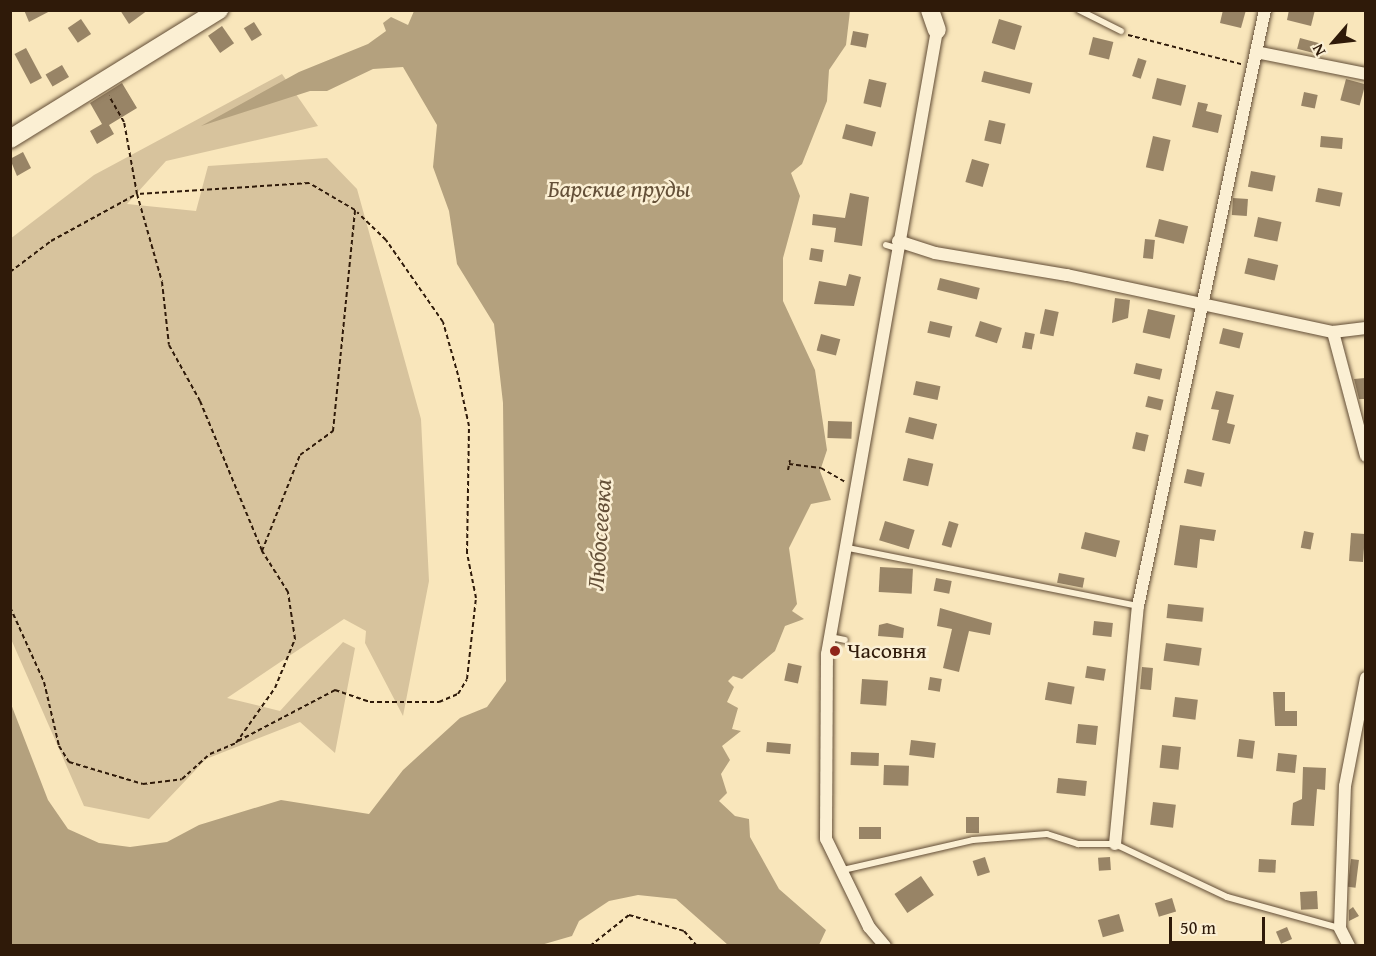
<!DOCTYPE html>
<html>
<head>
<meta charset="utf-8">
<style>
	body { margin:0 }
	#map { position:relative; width:1376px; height:956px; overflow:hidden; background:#f9e6bb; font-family:"Gentium Book Plus",serif }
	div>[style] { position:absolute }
	.green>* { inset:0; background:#d7c39d }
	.water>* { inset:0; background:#b4a17e }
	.building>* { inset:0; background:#988466; transform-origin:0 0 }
	.path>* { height:2px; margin-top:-1px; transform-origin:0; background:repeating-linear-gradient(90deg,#2f1a09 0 4.5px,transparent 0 7.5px) }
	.roads { filter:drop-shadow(0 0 2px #624d36) drop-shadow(0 0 2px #624d36) }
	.lane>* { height:6px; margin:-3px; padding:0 3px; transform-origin:3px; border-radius:3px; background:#fbefd3 }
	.street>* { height:12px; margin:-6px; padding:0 6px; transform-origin:6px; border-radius:6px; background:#fbefd3 }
	.secondary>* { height:18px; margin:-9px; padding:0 9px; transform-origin:9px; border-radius:9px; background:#fbefd3 }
	.dots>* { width:16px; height:16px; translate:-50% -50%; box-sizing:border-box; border:3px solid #fbefd3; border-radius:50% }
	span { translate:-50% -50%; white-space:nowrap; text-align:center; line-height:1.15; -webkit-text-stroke:5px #fbefd3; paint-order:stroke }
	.poi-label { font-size:22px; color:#2f1a09 }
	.left { translate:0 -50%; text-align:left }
	.water-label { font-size:24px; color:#645038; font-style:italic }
	.frame { position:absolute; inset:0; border:12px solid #2f1a09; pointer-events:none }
	.north { position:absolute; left:1304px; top:12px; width:60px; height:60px; -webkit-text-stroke:4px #fbefd3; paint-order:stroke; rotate:242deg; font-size:16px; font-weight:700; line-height:24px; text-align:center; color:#2f1a09 }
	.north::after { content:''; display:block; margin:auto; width:21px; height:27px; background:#2f1a09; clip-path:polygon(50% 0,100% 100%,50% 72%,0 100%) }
	.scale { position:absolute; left:1169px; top:917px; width:96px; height:27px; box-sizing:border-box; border:3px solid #2f1a09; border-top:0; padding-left:8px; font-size:18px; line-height:21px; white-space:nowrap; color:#2f1a09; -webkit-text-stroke:4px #fbefd3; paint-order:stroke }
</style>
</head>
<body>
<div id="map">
	<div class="green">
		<i style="clip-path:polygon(282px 74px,318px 126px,166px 161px,127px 204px,196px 211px,208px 166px,327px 158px,357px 189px,421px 419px,429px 581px,403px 716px,365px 643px,366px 631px,344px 619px,227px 698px,280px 711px,343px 642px,355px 648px,335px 753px,300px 722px,206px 759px,149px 819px,84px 806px,11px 639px,10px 239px,94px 175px)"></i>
	</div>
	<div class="water">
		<i style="clip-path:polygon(414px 11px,850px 11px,846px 45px,829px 70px,827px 101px,802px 164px,791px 173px,800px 196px,783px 258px,783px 301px,815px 370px,827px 450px,820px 471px,831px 500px,811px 504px,789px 548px,797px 604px,792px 611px,804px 619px,785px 626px,775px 651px,742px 679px,733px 676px,728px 681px,734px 687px,727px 702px,738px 708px,732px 729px,741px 731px,722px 746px,730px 760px,721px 774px,727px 793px,719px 801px,735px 816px,749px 819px,750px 837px,779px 889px,826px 930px,819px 945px,728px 945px,676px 899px,638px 895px,609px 901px,579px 921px,572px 936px,541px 945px,11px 945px,11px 704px,48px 800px,68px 829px,99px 843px,130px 847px,167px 842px,199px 825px,281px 800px,369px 814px,403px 770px,460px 718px,487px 707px,506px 681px,503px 403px,494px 324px,457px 264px,449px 211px,433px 167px,437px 125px,403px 67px,373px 69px,327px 91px,310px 91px,201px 126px,299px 72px,368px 44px,386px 31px,383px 23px,391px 17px,408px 25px)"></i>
	</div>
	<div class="building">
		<i style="clip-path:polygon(24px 10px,52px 10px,29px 22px)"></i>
		<i style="clip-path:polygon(120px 10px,148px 10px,129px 24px)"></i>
		<i style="clip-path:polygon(1223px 10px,1246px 10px,1241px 28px,1220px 23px)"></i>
		<i style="clip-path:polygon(1289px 10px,1315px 10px,1311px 26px,1287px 20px)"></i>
		<i style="left:81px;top:19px;width:18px;height:16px;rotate:56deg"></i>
		<i style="left:999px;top:19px;width:24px;height:25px;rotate:17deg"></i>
		<i style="left:254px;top:22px;width:15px;height:12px;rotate:58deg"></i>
		<i style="left:222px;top:26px;width:21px;height:17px;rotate:55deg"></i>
		<i style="left:853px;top:31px;width:16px;height:14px;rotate:11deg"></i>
		<i style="left:1093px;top:37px;width:21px;height:18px;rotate:14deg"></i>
		<i style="left:1300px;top:38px;width:23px;height:11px;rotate:15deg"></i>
		<i style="left:26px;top:48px;width:34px;height:13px;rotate:62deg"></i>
		<i style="left:1138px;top:58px;width:9px;height:19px;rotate:18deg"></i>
		<i style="left:62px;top:65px;width:14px;height:19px;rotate:60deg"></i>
		<i style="left:984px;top:71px;width:50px;height:11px;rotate:14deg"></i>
		<i style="left:1157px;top:78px;width:30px;height:21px;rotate:14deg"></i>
		<i style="left:869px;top:79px;width:18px;height:25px;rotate:13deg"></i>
		<i style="left:1346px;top:79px;width:20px;height:22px;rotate:15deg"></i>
		<i style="clip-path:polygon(122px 83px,137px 108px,109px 125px,114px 134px,97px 144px,90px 131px,102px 124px,90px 103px)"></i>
		<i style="left:1304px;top:92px;width:14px;height:14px;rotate:12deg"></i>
		<i style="clip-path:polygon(1198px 102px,1208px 104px,1206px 111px,1222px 115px,1218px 133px,1192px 127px)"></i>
		<i style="left:989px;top:120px;width:17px;height:21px;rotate:13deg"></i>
		<i style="left:846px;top:124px;width:31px;height:15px;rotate:15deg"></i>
		<i style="left:1153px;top:136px;width:18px;height:32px;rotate:13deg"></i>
		<i style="left:1321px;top:136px;width:22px;height:11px;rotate:5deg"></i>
		<i style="clip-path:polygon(23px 152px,31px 168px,17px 176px,10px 159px)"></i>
		<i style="left:972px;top:159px;width:18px;height:24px;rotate:16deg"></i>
		<i style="left:1251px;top:171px;width:25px;height:16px;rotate:11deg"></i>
		<i style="left:1318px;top:188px;width:25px;height:14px;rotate:11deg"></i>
		<i style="clip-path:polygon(850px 193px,869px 197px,862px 246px,834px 242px,836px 228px,812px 225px,813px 214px,845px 218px)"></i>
		<i style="left:1233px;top:198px;width:15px;height:17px;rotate:4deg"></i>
		<i style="left:1258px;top:217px;width:24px;height:20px;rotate:12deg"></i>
		<i style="left:1159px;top:219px;width:30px;height:18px;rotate:14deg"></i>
		<i style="left:1145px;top:239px;width:10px;height:19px;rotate:6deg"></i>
		<i style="left:811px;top:248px;width:13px;height:12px;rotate:9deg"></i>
		<i style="left:1248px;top:258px;width:31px;height:16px;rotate:13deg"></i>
		<i style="clip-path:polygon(849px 274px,861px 277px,854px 306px,814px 304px,819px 281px,846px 286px)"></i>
		<i style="left:940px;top:278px;width:41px;height:12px;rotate:14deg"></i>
		<i style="clip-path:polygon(1115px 298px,1130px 300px,1128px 318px,1112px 323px)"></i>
		<i style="left:1045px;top:309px;width:14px;height:25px;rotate:12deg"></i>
		<i style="left:1148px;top:309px;width:28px;height:24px;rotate:13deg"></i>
		<i style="left:930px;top:321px;width:23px;height:12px;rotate:13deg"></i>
		<i style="left:980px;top:321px;width:23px;height:16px;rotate:18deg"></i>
		<i style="left:1223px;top:328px;width:21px;height:16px;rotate:14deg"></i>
		<i style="left:1025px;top:332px;width:10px;height:16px;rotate:11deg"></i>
		<i style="left:821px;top:334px;width:20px;height:17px;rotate:15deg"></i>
		<i style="left:1136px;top:363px;width:27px;height:11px;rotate:13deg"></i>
		<i style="clip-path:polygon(1365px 378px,1365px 399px,1359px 399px,1354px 379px)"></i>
		<i style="left:916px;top:381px;width:25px;height:14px;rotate:12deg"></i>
		<i style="clip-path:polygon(1216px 391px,1234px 395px,1227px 423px,1235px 425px,1230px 444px,1212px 440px,1219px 410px,1211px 409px)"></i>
		<i style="left:1148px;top:396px;width:16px;height:11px;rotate:14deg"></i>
		<i style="left:909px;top:417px;width:29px;height:16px;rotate:14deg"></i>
		<i style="left:828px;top:421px;width:24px;height:17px;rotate:2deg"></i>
		<i style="left:1136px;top:432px;width:13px;height:17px;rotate:13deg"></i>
		<i style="left:908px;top:458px;width:26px;height:23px;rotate:13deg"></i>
		<i style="left:1187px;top:469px;width:18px;height:14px;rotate:13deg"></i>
		<i style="left:885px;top:521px;width:31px;height:20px;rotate:17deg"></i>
		<i style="left:949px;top:521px;width:10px;height:25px;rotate:17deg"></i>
		<i style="clip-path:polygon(1180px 525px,1216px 530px,1214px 541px,1200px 539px,1197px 568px,1174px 565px)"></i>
		<i style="left:1304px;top:531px;width:10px;height:17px;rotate:11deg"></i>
		<i style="left:1085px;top:532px;width:36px;height:17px;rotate:14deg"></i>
		<i style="left:1351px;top:533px;width:14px;height:28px;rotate:4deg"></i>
		<i style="left:880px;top:567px;width:33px;height:25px;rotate:3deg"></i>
		<i style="left:1059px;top:573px;width:26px;height:10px;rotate:11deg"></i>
		<i style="left:936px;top:578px;width:16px;height:13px;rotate:11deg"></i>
		<i style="left:1168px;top:604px;width:36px;height:14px;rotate:6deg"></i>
		<i style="clip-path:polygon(940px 608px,992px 623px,990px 635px,969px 631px,959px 672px,943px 668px,952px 629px,937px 626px)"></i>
		<i style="left:1094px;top:621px;width:19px;height:14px;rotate:6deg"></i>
		<i style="clip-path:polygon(887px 623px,904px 628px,903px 638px,878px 636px,879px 625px)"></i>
		<i style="left:1166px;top:643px;width:36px;height:18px;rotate:8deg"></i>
		<i style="left:788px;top:663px;width:14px;height:18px;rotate:12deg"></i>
		<i style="left:1087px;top:666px;width:19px;height:12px;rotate:9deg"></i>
		<i style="left:1142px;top:667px;width:11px;height:22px;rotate:5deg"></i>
		<i style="left:930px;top:677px;width:12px;height:13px;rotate:9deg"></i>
		<i style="left:862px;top:679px;width:26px;height:25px;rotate:4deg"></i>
		<i style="left:1048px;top:682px;width:27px;height:18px;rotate:10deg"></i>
		<i style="clip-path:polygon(1273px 692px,1285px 692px,1285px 711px,1297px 711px,1297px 726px,1275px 726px)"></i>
		<i style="left:1175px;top:697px;width:23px;height:20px;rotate:7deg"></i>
		<i style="left:1078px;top:724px;width:20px;height:19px;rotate:6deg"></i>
		<i style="left:1239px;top:739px;width:16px;height:18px;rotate:7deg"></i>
		<i style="left:911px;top:740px;width:25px;height:15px;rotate:7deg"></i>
		<i style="left:767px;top:742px;width:24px;height:10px;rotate:5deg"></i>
		<i style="left:1162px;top:745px;width:19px;height:23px;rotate:6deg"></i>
		<i style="left:851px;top:752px;width:28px;height:13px;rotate:2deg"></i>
		<i style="left:1278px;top:753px;width:19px;height:18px;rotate:6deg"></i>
		<i style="left:884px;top:765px;width:25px;height:20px;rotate:2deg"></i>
		<i style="clip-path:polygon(1303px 767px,1326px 768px,1325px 790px,1317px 789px,1314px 826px,1291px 825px,1293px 803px,1302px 799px)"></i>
		<i style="left:1058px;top:778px;width:29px;height:15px;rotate:6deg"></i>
		<i style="left:1153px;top:802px;width:23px;height:23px;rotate:7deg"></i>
		<i style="left:966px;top:817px;width:13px;height:16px"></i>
		<i style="left:859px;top:827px;width:22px;height:12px"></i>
		<i style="left:985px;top:857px;width:16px;height:13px;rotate:72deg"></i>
		<i style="left:1110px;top:857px;width:13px;height:12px;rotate:86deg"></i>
		<i style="left:1259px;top:859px;width:17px;height:13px;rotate:3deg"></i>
		<i style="left:1351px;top:859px;width:8px;height:28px;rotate:7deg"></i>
		<i style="left:921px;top:876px;width:23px;height:32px;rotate:56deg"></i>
		<i style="left:1317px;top:891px;width:18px;height:17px;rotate:87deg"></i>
		<i style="left:1172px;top:898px;width:14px;height:18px;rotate:73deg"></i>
		<i style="clip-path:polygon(1353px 907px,1359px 916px,1349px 921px,1349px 910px)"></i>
		<i style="left:1119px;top:914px;width:18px;height:22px;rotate:74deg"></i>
		<i style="left:1287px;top:927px;width:13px;height:12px;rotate:67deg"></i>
	</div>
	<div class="path">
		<i style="left:1128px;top:35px;width:117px;rotate:14.4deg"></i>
		<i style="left:10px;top:272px;width:51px;rotate:-37.1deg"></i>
		<i style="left:51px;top:241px;width:98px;rotate:-28.7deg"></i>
		<i style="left:137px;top:194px;width:91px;rotate:74.1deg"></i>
		<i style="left:162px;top:282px;width:63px;rotate:83.7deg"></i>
		<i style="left:169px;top:345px;width:64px;rotate:61deg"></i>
		<i style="left:200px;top:401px;width:162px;rotate:67.5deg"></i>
		<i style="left:789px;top:464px;width:32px;rotate:7deg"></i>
		<i style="left:821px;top:468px;width:28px;rotate:30deg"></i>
		<i style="left:788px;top:470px;width:10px;rotate:-79deg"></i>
		<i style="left:10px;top:607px;width:82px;rotate:65.6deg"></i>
		<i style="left:44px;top:682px;width:66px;rotate:76.8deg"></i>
		<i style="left:59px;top:746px;width:19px;rotate:58deg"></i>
		<i style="left:69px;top:762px;width:77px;rotate:16.6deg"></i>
		<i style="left:143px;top:784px;width:39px;rotate:-7deg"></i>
		<i style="left:182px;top:779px;width:38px;rotate:-42deg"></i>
		<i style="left:210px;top:754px;width:28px;rotate:-23deg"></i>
		<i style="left:236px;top:743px;width:67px;rotate:-54.7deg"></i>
		<i style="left:275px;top:688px;width:53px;rotate:-67.8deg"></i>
		<i style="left:295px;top:639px;width:48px;rotate:-98.5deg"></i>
		<i style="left:288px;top:592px;width:49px;rotate:-122.4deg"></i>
		<i style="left:262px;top:551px;width:103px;rotate:-68.4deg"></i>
		<i style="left:300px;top:455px;width:41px;rotate:-36deg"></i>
		<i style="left:333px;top:431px;width:222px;rotate:-84.3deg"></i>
		<i style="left:355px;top:210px;width:53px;rotate:-149.6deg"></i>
		<i style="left:309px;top:183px;width:172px;rotate:176.3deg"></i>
		<i style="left:137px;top:194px;width:73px;rotate:-100.2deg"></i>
		<i style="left:124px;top:122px;width:30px;rotate:-120deg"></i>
		<i style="left:238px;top:741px;width:110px;rotate:-27.7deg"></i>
		<i style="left:335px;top:690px;width:37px;rotate:19deg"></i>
		<i style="left:370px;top:702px;width:69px"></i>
		<i style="left:439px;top:702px;width:21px;rotate:-23deg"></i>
		<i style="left:458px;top:694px;width:17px;rotate:-59deg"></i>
		<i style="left:467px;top:679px;width:81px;rotate:-83.7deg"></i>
		<i style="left:476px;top:598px;width:46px;rotate:-101.3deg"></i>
		<i style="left:467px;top:553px;width:127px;rotate:-89.1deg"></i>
		<i style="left:469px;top:426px;width:52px;rotate:-102.2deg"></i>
		<i style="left:458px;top:375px;width:55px;rotate:-105.8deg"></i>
		<i style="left:443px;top:322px;width:100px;rotate:-124.8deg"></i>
		<i style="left:386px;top:240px;width:40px;rotate:-136deg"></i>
		<i style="left:590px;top:946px;width:50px;rotate:-38.5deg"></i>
		<i style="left:629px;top:915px;width:57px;rotate:16.2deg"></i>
		<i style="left:684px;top:931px;width:20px;rotate:49deg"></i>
	</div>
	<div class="roads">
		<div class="lane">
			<i style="left:1079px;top:10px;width:47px;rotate:26.6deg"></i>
			<i style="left:886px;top:245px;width:10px;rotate:17deg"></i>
			<i style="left:848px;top:548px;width:296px;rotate:11.3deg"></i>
			<i style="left:830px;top:637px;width:15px;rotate:11deg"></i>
			<i style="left:843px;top:870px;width:133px;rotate:-13deg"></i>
			<i style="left:973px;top:840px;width:74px;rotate:-4.6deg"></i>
			<i style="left:1047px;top:834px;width:33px;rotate:18deg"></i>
			<i style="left:1078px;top:844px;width:37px"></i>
			<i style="left:1115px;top:844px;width:124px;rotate:25.3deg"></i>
			<i style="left:1227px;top:897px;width:116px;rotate:15.5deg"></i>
		</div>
		<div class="street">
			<i style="left:1256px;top:52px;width:112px;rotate:11.3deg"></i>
			<i style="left:898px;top:241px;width:39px;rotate:18deg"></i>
			<i style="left:935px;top:253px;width:134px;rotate:9.5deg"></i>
			<i style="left:1067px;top:275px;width:272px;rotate:12.1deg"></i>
			<i style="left:1333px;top:332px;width:33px;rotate:-7deg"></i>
			<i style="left:1333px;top:332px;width:128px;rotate:75.1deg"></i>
			<i style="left:1115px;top:844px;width:239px;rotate:-84.5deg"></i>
			<i style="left:1138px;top:606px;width:609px;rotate:-77.97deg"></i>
			<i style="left:885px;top:946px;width:25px;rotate:-130deg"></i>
			<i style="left:869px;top:927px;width:98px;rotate:-116deg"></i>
			<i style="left:826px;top:839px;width:185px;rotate:-89.7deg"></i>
			<i style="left:827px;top:654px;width:634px;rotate:-80deg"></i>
			<i style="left:1349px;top:946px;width:20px;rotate:-117deg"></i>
			<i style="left:1340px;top:928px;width:142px;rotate:-88deg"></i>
			<i style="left:1345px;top:786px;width:110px;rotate:-79deg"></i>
		</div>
		<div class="secondary">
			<i style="left:930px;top:10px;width:21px;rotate:71deg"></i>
			<i style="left:10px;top:139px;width:246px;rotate:-31.7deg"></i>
		</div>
	</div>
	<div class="dots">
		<i style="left:835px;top:651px;background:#8f2418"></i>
	</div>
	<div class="poi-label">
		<span class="left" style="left:847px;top:651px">Часовня</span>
	</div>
	<div class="water-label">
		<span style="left:619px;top:189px">Барские пруды</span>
		<span style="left:599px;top:535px;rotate:-86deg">Любосеевка</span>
	</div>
	<div class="frame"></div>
	<div class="north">N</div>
	<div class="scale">50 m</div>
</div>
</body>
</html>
